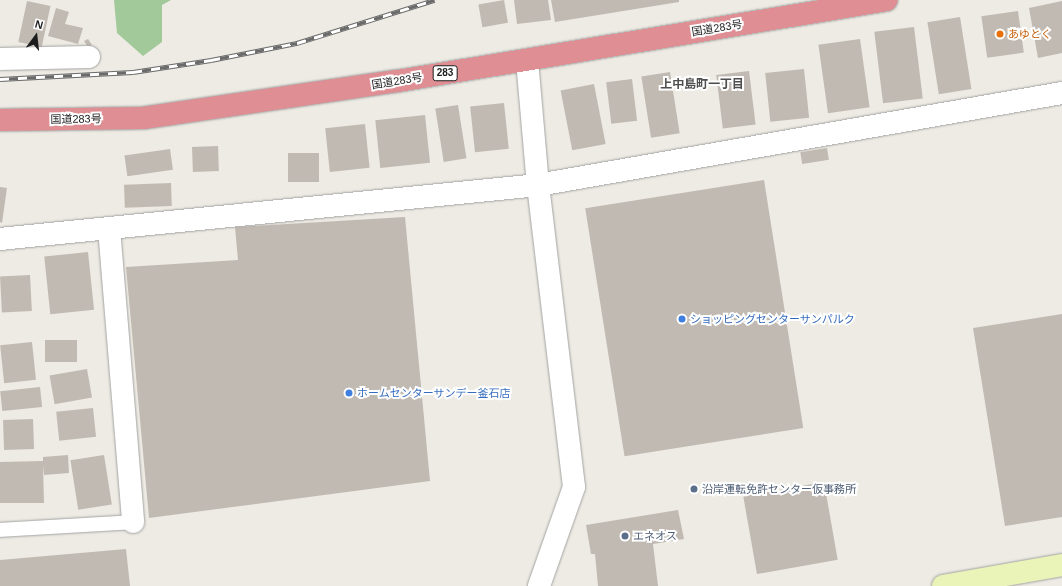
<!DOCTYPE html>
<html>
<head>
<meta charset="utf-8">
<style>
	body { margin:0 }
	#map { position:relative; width:1062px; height:586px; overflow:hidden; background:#edebe3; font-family:Helvetica,"Noto Sans JP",sans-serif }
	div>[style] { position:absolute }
	.forest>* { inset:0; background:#a2c99a }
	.building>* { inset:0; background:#c1bab3; transform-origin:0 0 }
	.roads { filter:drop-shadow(0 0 1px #a3a3a3) drop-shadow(0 0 1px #a3a3a3) }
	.lane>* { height:14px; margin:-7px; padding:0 7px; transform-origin:7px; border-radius:7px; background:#fff }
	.street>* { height:22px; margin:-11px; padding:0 11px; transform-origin:11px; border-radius:11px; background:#fff }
	.secondary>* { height:22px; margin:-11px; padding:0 11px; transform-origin:11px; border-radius:11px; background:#eaf4b9 }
	.highway>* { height:22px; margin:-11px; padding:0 11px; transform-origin:11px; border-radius:11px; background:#df8f94 }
	.rail>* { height:4.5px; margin-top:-2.25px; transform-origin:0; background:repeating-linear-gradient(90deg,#fff 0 9px,#6a6a6a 0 18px); box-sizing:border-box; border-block:1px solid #6a6a6a }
	.dots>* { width:11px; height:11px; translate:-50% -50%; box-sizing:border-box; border:2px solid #fff; border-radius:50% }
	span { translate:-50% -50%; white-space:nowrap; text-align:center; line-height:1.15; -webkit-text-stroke:4px #fff; paint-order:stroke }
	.shield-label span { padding:1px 3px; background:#fff; border:1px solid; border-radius:3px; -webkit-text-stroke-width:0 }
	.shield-label { font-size:10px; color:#1c1c1c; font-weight:700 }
	.street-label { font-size:11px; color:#1c1c1c }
	.food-label { font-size:11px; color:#c56008 }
	.left { translate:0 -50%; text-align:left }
	.shop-label { font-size:11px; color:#366cbe }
	.service-label { font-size:11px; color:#4e5e75 }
	.neighbourhood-label { font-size:12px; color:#4f4f4f; font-weight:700 }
	.north { position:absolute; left:16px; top:16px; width:40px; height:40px; -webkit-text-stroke:3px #fff; paint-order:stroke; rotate:15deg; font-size:11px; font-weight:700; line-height:16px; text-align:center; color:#1c1c1c }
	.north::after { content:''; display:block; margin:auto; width:14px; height:18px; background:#1c1c1c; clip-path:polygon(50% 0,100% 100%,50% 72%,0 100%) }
</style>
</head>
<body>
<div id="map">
	<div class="forest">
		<i style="clip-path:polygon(114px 0,171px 0,162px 5px,162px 42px,143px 56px,117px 33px)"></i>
	</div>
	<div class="building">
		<i style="left:504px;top:0;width:23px;height:26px;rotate:80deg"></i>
		<i style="clip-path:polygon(514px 0,548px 0,551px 20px,517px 24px)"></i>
		<i style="clip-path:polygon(551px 0,679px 0,679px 2px,555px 22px)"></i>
		<i style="left:27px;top:1px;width:24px;height:42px;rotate:12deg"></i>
		<i style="clip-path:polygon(1062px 1px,1062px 53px,1038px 58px,1029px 8px)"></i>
		<i style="clip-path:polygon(56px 8px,69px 12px,65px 24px,83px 28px,78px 44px,48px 36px)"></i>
		<i style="left:1018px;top:11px;width:42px;height:37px;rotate:82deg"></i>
		<i style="left:960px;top:17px;width:73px;height:33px;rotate:81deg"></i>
		<i style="left:914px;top:27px;width:72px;height:40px;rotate:83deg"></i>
		<i style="clip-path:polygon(88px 39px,92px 45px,88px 47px,84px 41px)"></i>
		<i style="left:860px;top:39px;width:69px;height:42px;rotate:82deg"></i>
		<i style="left:804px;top:69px;width:49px;height:39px;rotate:84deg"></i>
		<i style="left:749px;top:71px;width:54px;height:33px;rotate:83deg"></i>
		<i style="left:670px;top:72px;width:62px;height:29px;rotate:81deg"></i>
		<i style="left:632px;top:79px;width:42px;height:26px;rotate:83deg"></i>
		<i style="left:594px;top:84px;width:61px;height:34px;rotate:79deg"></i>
		<i style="left:504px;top:103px;width:46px;height:34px;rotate:84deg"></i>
		<i style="left:458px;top:105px;width:54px;height:23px;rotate:81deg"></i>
		<i style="left:425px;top:115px;width:48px;height:50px;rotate:84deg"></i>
		<i style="left:365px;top:124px;width:44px;height:40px;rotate:84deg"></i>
		<i style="left:218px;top:146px;width:25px;height:26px;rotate:88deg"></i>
		<i style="left:827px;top:148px;width:12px;height:27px;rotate:81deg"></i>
		<i style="left:170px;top:149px;width:21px;height:46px;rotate:82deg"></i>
		<i style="left:288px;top:153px;width:31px;height:29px"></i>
		<i style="left:764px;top:180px;width:251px;height:181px;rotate:81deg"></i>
		<i style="left:171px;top:183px;width:23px;height:47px;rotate:88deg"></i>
		<i style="left:0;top:187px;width:7px;height:35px;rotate:8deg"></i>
		<i style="clip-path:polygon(405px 217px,430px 481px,149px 518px,126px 267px,238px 260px,235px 227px)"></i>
		<i style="left:88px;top:252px;width:58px;height:44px;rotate:84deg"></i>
		<i style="left:30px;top:275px;width:36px;height:30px;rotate:87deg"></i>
		<i style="clip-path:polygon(1062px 314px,1062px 517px,1005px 526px,973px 328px)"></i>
		<i style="left:77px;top:340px;width:22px;height:32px;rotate:90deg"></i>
		<i style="left:32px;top:342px;width:38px;height:32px;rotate:84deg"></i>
		<i style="left:87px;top:369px;width:29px;height:38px;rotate:80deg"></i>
		<i style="left:40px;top:387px;width:20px;height:40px;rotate:84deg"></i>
		<i style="left:93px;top:408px;width:29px;height:37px;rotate:84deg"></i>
		<i style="left:33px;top:419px;width:30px;height:30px;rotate:88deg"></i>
		<i style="clip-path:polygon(68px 455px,69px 473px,44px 475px,43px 465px,44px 503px,0 503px,0 462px,43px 461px,43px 457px)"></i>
		<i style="left:104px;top:455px;width:50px;height:34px;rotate:81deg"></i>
		<i style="left:824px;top:482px;width:79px;height:82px;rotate:80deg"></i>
		<i style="clip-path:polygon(678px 510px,684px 539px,653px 544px,658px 586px,598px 586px,595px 554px,591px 554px,586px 525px)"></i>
		<i style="clip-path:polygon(126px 549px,130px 586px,0 586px,0 560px)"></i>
	</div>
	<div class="roads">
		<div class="lane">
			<i style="left:0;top:530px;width:133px;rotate:-3.4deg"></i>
		</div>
		<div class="street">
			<i style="left:0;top:59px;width:89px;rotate:-1.3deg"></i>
			<i style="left:527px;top:60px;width:125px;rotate:85deg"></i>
			<i style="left:538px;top:185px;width:304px;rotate:83.2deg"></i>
			<i style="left:574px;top:487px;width:105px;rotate:109.5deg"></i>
			<i style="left:109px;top:228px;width:295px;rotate:85.3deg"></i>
			<i style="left:0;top:239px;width:541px;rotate:-5.73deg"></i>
			<i style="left:538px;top:185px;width:532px;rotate:-9.96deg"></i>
		</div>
		<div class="secondary">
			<i style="left:943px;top:586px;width:121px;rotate:-10deg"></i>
		</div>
		<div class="highway">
			<i style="left:0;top:120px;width:143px;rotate:-0.8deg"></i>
			<i style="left:143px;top:118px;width:258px;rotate:-8.3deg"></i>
			<i style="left:398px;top:81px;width:495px;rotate:-9.4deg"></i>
		</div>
	</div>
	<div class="rail">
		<i style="left:0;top:79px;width:133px;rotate:-3deg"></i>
		<i style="left:133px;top:72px;width:79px;rotate:-8.7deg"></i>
		<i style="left:211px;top:60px;width:88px;rotate:-11.2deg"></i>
		<i style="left:297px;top:43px;width:144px;rotate:-17.4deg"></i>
	</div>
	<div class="dots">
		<i style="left:1000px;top:34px;background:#e8710a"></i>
		<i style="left:682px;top:319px;background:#3f7fe0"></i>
		<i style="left:349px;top:393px;background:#3f7fe0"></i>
		<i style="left:694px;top:489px;background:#5c6f8a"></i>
		<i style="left:625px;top:536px;background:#5c6f8a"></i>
	</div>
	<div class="shield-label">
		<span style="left:445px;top:73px">283</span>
	</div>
	<div class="street-label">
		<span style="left:717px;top:28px;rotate:-9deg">国道283号</span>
		<span style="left:397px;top:81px;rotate:-9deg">国道283号</span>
		<span style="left:76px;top:119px;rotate:-1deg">国道283号</span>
	</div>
	<div class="food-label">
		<span class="left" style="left:1008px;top:34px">あゆとく</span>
	</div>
	<div class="shop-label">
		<span class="left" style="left:690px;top:319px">ショッピングセンターサンパルク</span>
		<span class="left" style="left:357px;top:393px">ホームセンターサンデー釜石店</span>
	</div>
	<div class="service-label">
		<span class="left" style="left:702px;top:489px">沿岸運転免許センター仮事務所</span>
		<span class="left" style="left:633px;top:536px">エネオス</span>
	</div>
	<div class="neighbourhood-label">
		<span style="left:702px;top:85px">上中島町一丁目</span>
	</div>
	<div class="north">N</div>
</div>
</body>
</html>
